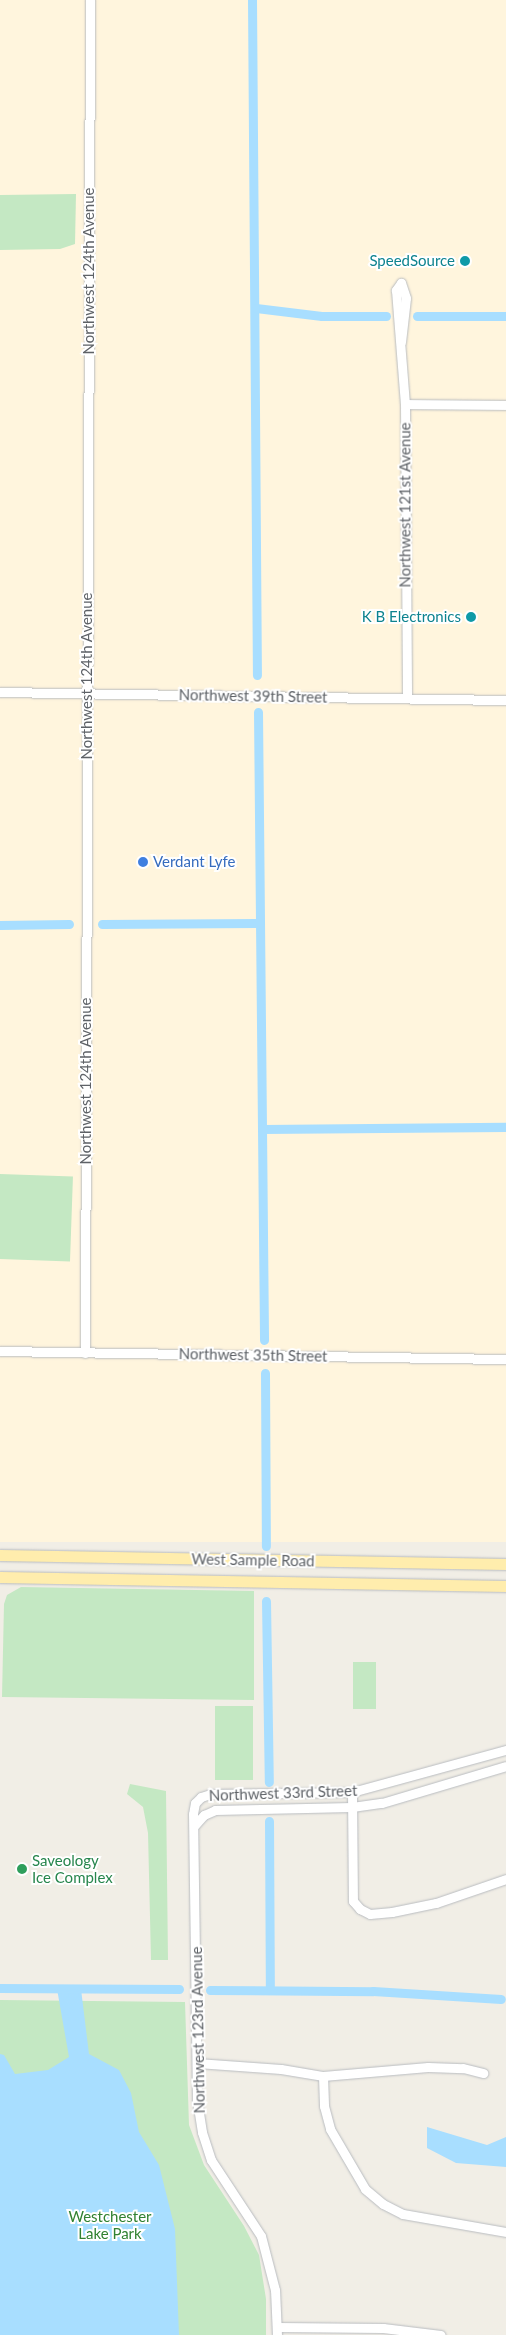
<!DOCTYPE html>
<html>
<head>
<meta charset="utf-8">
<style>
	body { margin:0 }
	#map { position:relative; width:506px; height:2335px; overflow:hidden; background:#f1eee6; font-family:Lato,sans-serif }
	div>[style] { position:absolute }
	.commercial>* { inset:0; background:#fff5dd; transform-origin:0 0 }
	.green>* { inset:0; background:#c4e8c3; transform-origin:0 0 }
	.water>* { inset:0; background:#a8deff }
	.canal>* { height:9px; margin:-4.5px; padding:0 4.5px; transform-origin:4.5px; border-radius:4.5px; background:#a8deff }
	.roads { filter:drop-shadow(0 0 1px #b9bcc0) drop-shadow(0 0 1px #b9bcc0) }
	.minor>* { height:9px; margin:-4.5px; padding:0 4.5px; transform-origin:4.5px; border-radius:4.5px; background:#fff }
	.major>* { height:11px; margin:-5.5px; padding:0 5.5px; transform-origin:5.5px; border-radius:5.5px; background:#ffedad }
	.dots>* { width:14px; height:14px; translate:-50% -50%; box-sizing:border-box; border:2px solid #fff; border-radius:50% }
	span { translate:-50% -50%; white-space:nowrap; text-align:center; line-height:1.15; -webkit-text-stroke:4px #fff; paint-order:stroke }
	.culture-label { font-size:15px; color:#0d838f }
	.right { translate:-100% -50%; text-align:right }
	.street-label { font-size:15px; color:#5e6267 }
	.shop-label { font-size:15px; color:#366cbe }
	.left { translate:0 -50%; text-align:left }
	.leisure-label { font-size:15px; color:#27864d }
	.park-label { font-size:15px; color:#318231 }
</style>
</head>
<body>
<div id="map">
	<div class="commercial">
		<i style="left:0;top:0;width:506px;height:1542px"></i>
	</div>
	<div class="green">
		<i style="clip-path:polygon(76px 194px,75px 244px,60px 249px,0 250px,0 195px)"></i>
		<i style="left:0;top:1174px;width:73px;height:85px;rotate:2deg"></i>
		<i style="clip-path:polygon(21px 1587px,254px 1591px,254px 1700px,2px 1697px,4px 1604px,7px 1595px)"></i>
		<i style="left:353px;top:1662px;width:23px;height:47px"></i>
		<i style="left:215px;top:1706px;width:38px;height:74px"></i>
		<i style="clip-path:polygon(130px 1784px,166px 1791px,168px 1960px,151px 1960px,148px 1833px,143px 1807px,127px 1794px)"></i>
		<i style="clip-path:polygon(0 2000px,185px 2002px,189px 2125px,204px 2165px,244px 2226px,259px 2255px,266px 2299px,266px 2335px,0 2335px)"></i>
	</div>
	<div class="water">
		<i style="clip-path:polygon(57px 1989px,81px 1989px,89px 2054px,119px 2070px,131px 2093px,139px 2132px,159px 2165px,175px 2229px,179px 2335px,0 2335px,0 2054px,4px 2055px,15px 2074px,48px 2070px,69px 2057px)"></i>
		<i style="clip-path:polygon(427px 2127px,487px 2145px,506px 2137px,506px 2167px,456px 2163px,427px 2148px)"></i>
	</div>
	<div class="canal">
		<i style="left:252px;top:0;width:675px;rotate:89.58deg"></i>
		<i style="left:256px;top:308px;width:66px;rotate:6.9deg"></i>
		<i style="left:322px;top:316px;width:64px"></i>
		<i style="left:417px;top:316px;width:89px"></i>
		<i style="left:258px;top:712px;width:628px;rotate:89.45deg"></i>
		<i style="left:102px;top:924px;width:158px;rotate:-0.4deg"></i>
		<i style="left:0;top:925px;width:69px;rotate:-0.8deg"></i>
		<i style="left:262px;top:1129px;width:244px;rotate:-0.5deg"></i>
		<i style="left:265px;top:1373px;width:173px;rotate:89.7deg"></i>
		<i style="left:266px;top:1601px;width:181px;rotate:89.1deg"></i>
		<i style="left:269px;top:1821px;width:169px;rotate:89.7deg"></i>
		<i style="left:0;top:1988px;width:179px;rotate:0.3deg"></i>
		<i style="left:210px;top:1990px;width:163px;rotate:0.4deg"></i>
		<i style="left:373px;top:1991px;width:128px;rotate:3.6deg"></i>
	</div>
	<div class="roads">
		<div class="minor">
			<i style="left:401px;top:342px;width:44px;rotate:-83.5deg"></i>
			<i style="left:406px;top:298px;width:16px;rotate:-108deg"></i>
			<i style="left:401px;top:283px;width:9px;rotate:126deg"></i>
			<i style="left:396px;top:290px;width:114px;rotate:85.5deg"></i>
			<i style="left:405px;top:404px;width:294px;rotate:89.6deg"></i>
			<i style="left:405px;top:404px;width:101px;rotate:0.6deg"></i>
			<i style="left:0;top:692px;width:506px;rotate:0.91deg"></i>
			<i style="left:0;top:1351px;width:506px;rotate:0.91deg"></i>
			<i style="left:85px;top:1353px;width:1353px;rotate:-89.79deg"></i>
			<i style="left:352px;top:1792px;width:109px;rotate:89.5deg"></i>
			<i style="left:353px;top:1901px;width:11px;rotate:49deg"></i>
			<i style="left:360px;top:1909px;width:11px;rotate:27deg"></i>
			<i style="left:370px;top:1914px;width:22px;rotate:-5deg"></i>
			<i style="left:392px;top:1912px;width:45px;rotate:-11.6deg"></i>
			<i style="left:436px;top:1903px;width:74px;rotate:-18.9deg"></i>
			<i style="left:194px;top:1826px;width:15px;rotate:-48deg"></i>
			<i style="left:204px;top:1815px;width:12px;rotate:-24deg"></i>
			<i style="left:215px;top:1810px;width:137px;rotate:-1.3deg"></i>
			<i style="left:352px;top:1807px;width:30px;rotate:-8deg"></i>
			<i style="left:382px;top:1803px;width:129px;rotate:-16.6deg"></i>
			<i style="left:197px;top:2063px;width:84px;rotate:4.1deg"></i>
			<i style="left:281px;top:2069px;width:43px;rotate:9.5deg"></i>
			<i style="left:323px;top:2076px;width:105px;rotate:-4.9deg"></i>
			<i style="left:428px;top:2067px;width:35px;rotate:2deg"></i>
			<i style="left:463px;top:2068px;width:21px;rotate:14deg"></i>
			<i style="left:323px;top:2076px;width:30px;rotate:88deg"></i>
			<i style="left:324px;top:2106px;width:24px;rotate:75deg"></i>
			<i style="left:330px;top:2129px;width:69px;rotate:59.7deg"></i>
			<i style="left:365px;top:2189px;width:23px;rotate:40deg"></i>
			<i style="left:383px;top:2204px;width:22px;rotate:27deg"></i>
			<i style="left:403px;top:2214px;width:105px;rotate:9.9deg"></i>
			<i style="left:277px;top:2327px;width:106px;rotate:0.5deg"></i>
			<i style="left:383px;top:2328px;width:58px;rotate:6.9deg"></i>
			<i style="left:277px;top:2335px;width:45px;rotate:-92.5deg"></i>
			<i style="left:275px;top:2290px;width:56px;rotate:-104.5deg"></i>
			<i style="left:261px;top:2236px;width:91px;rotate:-123.3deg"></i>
			<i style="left:211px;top:2160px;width:29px;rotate:-108deg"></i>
			<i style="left:202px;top:2132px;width:32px;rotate:-99deg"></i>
			<i style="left:197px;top:2100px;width:286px;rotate:-90.8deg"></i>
			<i style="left:193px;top:1814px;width:11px;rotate:-80deg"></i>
			<i style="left:195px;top:1803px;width:8px;rotate:-45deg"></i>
			<i style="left:201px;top:1797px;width:9px;rotate:-18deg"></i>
			<i style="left:210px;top:1794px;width:142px;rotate:-0.8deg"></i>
			<i style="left:352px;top:1792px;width:160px;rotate:-15.3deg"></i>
		</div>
		<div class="major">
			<i style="left:0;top:1555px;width:506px;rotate:1.02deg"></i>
			<i style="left:0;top:1577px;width:506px;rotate:1.02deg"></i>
		</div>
	</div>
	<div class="dots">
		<i style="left:465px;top:261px;background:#0f9aa8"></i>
		<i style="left:471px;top:617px;background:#0f9aa8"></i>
		<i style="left:143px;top:862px;background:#3f7fe0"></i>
		<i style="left:22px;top:1869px;background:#2e9e5b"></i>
	</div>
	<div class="culture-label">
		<span class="right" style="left:455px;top:261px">SpeedSource</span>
		<span class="right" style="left:461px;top:617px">K B Electronics</span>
	</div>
	<div class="street-label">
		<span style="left:89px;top:271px;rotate:-90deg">Northwest 124th Avenue</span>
		<span style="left:405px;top:505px;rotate:-90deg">Northwest 121st Avenue</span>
		<span style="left:87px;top:676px;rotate:-90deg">Northwest 124th Avenue</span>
		<span style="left:253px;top:696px;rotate:1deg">Northwest 39th Street</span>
		<span style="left:86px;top:1081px;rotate:-90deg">Northwest 124th Avenue</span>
		<span style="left:253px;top:1355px;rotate:1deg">Northwest 35th Street</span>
		<span style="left:253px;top:1560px;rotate:1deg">West Sample Road</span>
		<span style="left:283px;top:1793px;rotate:-2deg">Northwest 33rd Street</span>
		<span style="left:198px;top:2030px;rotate:-91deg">Northwest 123rd Avenue</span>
	</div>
	<div class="shop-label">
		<span class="left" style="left:153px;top:862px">Verdant Lyfe</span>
	</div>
	<div class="leisure-label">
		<span class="left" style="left:32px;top:1869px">Saveology<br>Ice Complex</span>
	</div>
	<div class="park-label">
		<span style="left:110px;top:2225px">Westchester<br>Lake Park</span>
	</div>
</div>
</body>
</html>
